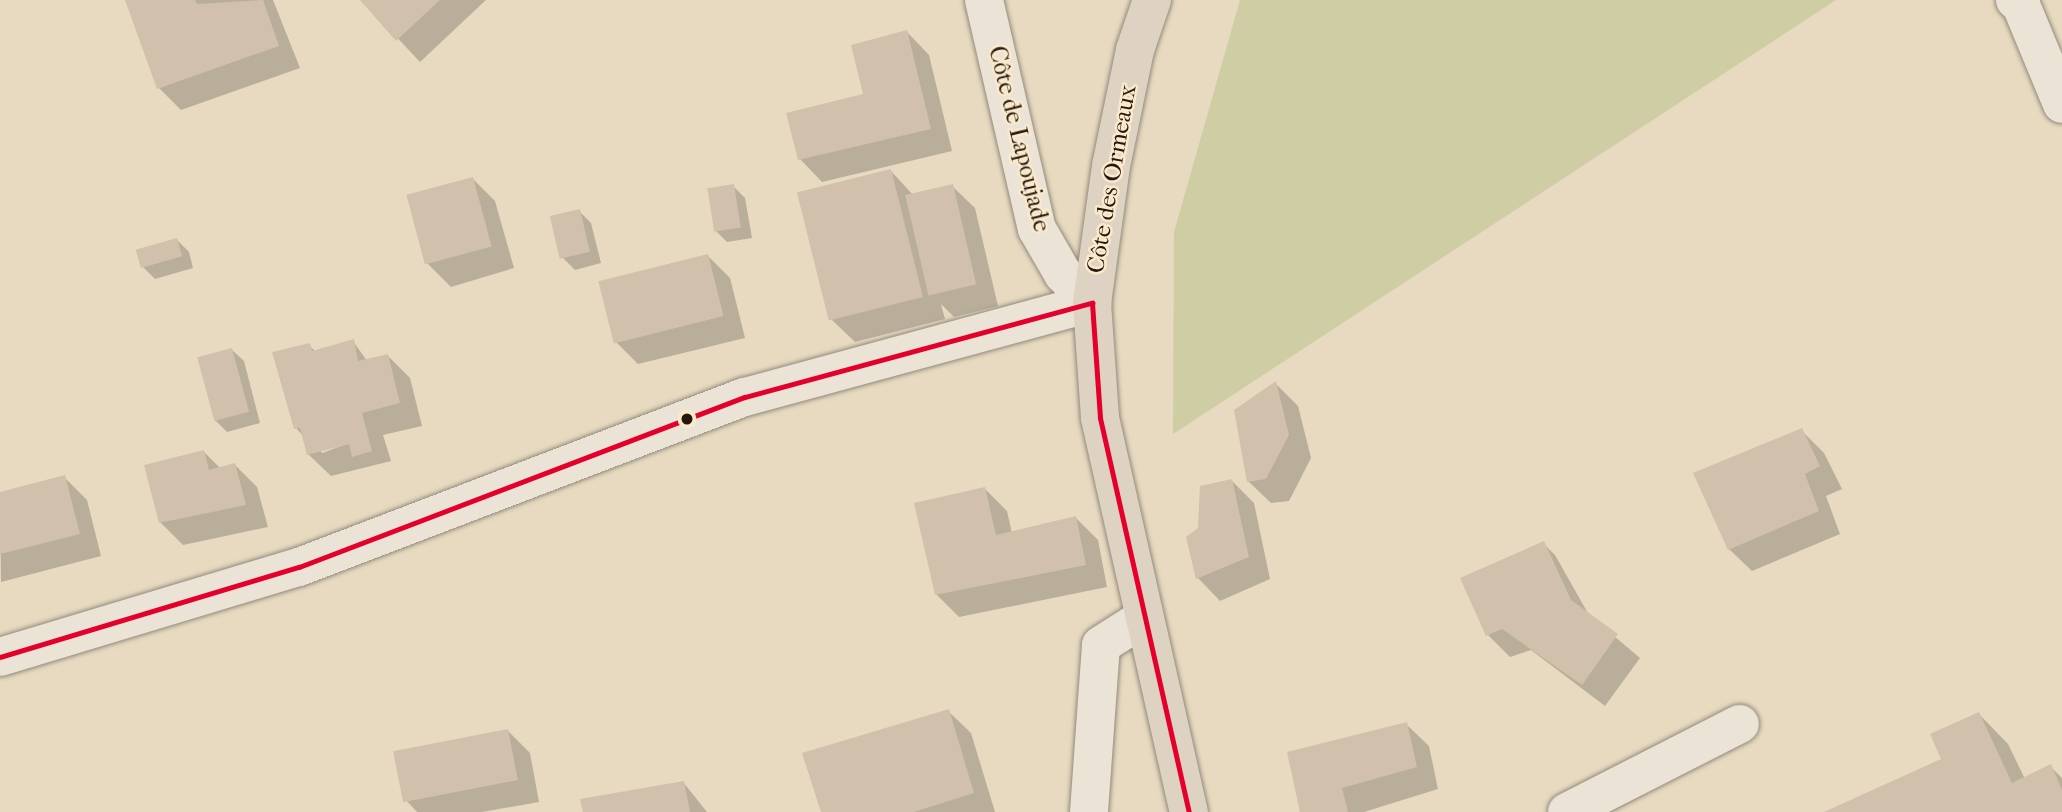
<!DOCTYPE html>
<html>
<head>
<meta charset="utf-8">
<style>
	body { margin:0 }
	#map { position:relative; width:2062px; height:812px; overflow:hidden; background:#e7dac0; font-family:"IM FELL French Canon",serif }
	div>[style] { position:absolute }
	.green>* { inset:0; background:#cecda4 }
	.shadow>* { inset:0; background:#0003 }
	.building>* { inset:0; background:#d1c0ac; transform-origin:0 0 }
	.roads { filter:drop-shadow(0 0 2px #938a7b) drop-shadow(0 0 2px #938a7b) }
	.street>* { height:38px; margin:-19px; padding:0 19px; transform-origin:19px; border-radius:19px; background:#eae3d6 }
	.primary>* { height:38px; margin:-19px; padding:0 19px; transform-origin:19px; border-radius:19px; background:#ded3c2 }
	.bus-1>* { height:5px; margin:-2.5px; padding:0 2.5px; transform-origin:2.5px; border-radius:2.5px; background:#e4002b }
	.dots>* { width:19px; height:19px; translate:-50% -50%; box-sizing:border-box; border:4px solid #faeacb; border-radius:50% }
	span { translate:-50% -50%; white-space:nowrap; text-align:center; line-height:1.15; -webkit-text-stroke:5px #faeacb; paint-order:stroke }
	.street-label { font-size:24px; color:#261810 }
</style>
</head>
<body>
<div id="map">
	<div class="green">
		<i style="clip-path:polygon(1240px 0,1836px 0,1173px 434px,1174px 232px)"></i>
	</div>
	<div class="shadow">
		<i style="clip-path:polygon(127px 0,273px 0,300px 68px,181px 110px,159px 88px)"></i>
		<i style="clip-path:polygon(362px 0,486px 0,420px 62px)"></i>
		<i style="clip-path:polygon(907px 32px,929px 55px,952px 151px,822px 182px,800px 159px,865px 96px)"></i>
		<i style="clip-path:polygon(891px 171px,914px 196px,952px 186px,975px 208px,998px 306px,954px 317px,941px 304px,945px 319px,855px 342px,832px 320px)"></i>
		<i style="clip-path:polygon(473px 179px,495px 201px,514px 268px,451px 287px,428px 264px)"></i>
		<i style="clip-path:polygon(733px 186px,745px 198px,752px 238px,727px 242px,715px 230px)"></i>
		<i style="clip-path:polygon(579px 211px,591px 223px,601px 263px,575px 270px,563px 258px)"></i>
		<i style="clip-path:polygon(177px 240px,189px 252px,193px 268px,155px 279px,143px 267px)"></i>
		<i style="clip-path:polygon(708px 256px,730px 278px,745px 338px,638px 364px,616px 342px)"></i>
		<i style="clip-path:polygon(evenodd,353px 341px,367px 361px,388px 356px,410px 378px,422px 426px,383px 435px,391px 461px,331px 476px,308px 454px,304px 437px,296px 428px,309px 345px,316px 352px,353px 341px,363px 438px,322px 453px,320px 450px,363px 438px)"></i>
		<i style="clip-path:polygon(232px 350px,244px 361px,260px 423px,227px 432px,215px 420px)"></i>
		<i style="clip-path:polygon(1276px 384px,1298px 406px,1311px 458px,1289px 501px,1271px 503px,1248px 481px)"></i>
		<i style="clip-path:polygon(1801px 430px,1824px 453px,1842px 489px,1826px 496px,1840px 534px,1752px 571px,1729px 549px)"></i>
		<i style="clip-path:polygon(204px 452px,221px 469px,235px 465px,257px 487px,268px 527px,183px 545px,160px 522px)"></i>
		<i style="clip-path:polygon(64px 477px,87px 500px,101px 556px,1px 582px,0 494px)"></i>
		<i style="clip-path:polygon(1232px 481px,1254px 503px,1270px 579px,1220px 601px,1198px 578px,1199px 529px)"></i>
		<i style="clip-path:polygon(985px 489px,1007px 511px,1012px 533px,1076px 518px,1098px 540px,1107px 587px,959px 617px,936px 594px)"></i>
		<i style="clip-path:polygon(1543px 543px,1555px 555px,1589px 615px,1640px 658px,1605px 706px,1531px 650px,1510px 657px,1488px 635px)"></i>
		<i style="clip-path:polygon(948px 711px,971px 733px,995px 812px,823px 812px)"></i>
		<i style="clip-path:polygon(1979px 714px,2008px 744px,2025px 779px,2050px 766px,2062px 778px,2062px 812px,1828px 812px,1943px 760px)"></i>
		<i style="clip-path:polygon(1406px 724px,1429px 746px,1438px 789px,1364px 812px,1302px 812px)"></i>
		<i style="clip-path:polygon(508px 731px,530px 753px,539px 802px,482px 812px,417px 812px,405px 799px)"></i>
		<i style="clip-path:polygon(683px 782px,707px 812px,584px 812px)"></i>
	</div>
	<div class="building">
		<i style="clip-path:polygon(125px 0,195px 0,197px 4px,263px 0,279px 46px,157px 89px)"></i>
		<i style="clip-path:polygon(360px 0,440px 0,396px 41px)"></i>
		<i style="clip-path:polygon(907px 30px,931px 129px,798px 160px,786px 113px,863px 94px,851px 45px)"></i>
		<i style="left:891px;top:169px;width:132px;height:97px;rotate:76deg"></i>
		<i style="left:473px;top:177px;width:72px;height:69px;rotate:75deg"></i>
		<i style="left:734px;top:184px;width:44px;height:27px;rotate:81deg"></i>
		<i style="left:953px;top:184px;width:103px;height:49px;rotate:77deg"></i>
		<i style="left:580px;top:209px;width:44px;height:31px;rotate:77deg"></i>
		<i style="left:177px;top:238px;width:19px;height:43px;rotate:74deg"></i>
		<i style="left:708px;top:254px;width:64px;height:113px;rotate:76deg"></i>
		<i style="clip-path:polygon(354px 339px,358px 361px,388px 354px,400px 403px,362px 413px,372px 451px,352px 457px,349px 444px,307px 455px,300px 428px,294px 429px,272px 352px,310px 343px,312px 351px)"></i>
		<i style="left:232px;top:348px;width:66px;height:36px;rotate:75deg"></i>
		<i style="clip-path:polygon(1276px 381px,1289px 435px,1266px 479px,1247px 482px,1234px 410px)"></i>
		<i style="clip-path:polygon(1802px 428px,1820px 466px,1805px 474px,1819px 511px,1728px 550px,1693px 473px)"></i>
		<i style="clip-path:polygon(204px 450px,209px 470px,235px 463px,246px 505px,159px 523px,144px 465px)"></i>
		<i style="clip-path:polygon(65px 475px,80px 534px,0 554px,0 492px)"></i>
		<i style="clip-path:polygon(1232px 479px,1249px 557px,1196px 579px,1186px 537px,1198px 528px,1200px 486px)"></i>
		<i style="clip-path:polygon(985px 487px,996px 535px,1076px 516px,1086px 565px,935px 595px,914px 503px)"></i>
		<i style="clip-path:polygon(1544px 541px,1571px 600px,1618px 634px,1582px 685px,1502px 629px,1486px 636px,1460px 578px)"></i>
		<i style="clip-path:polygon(949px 709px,974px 793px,914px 812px,821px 812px,802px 753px)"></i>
		<i style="clip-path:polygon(1979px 712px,2012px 783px,2051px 764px,2062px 790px,2062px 812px,1824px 812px,1941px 759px,1930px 734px)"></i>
		<i style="clip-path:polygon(1407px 722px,1417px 767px,1342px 788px,1348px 812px,1300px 812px,1287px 752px)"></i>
		<i style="left:508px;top:729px;width:52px;height:117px;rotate:79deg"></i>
		<i style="clip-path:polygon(684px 781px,690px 812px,583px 812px,580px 799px)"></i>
	</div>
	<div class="roads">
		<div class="street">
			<i style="left:984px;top:0;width:235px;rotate:77deg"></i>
			<i style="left:1037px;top:229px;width:52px;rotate:60deg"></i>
			<i style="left:1063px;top:274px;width:41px;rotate:45deg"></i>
			<i style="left:2015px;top:0;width:8px;rotate:40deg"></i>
			<i style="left:2021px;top:5px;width:107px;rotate:67.5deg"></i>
			<i style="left:0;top:657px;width:312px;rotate:-16.8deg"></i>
			<i style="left:299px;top:567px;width:477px;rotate:-20.9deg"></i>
			<i style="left:745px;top:397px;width:360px;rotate:-15.2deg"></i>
			<i style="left:1089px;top:812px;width:167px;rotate:-85.9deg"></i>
			<i style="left:1101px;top:645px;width:49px;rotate:-32.4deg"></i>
			<i style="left:1567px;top:812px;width:194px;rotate:-27deg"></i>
		</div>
		<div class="primary">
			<i style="left:1152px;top:0;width:53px;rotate:108.8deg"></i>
			<i style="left:1135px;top:50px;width:118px;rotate:101.7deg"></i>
			<i style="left:1111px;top:166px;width:138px;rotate:97.9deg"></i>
			<i style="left:1092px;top:303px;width:115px;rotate:86deg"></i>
			<i style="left:1100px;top:418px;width:404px;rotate:77.3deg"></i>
		</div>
	</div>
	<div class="bus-1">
		<i style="left:1092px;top:303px;width:115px;rotate:86deg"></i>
		<i style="left:1100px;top:418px;width:404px;rotate:77.3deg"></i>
		<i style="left:0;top:657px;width:312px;rotate:-16.8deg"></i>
		<i style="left:299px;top:567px;width:477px;rotate:-20.9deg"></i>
		<i style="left:745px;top:397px;width:360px;rotate:-15.2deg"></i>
	</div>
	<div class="dots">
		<i style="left:687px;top:419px;background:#261810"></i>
	</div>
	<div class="street-label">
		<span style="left:1019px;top:139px;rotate:76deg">Côte de Lapoujade</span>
		<span style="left:1112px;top:179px;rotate:-80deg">Côte des Ormeaux</span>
	</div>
</div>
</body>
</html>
